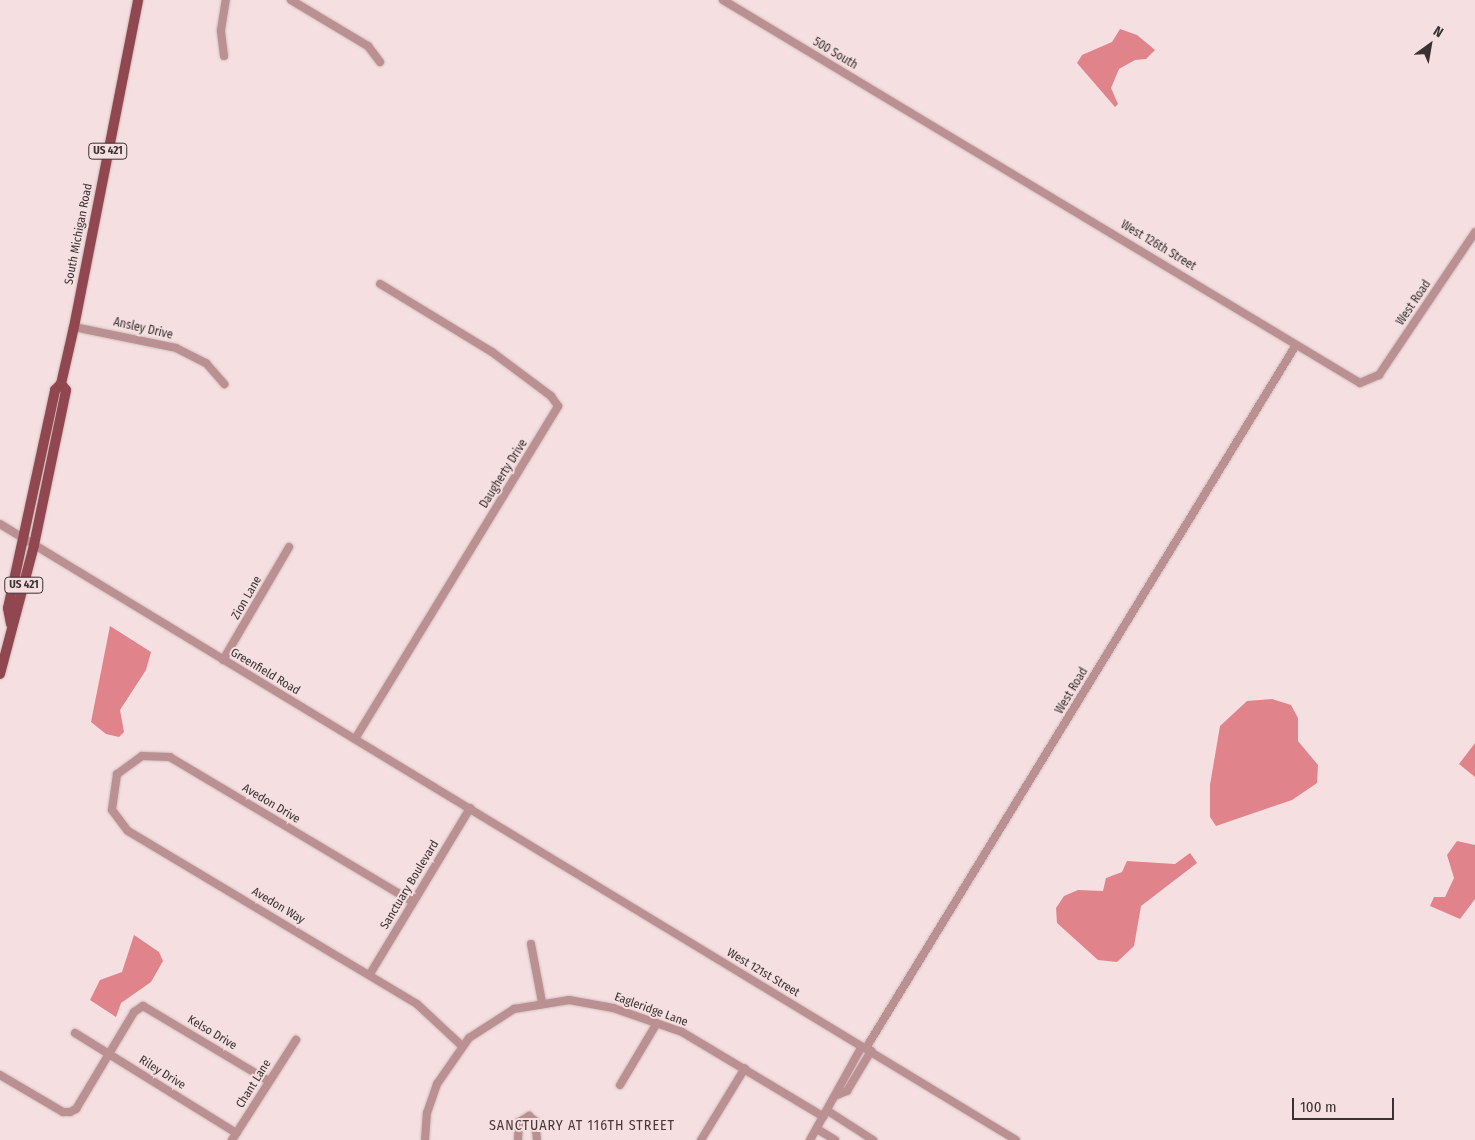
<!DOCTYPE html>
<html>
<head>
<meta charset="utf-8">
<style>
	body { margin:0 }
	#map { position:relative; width:1475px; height:1140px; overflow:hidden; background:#f5dfe0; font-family:"Fira Sans Condensed",sans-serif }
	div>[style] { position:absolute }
	.water>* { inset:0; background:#e1838b }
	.roads { filter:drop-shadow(0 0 1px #d0bcbd) drop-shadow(0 0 1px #d0bcbd) }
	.minor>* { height:8px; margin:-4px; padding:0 4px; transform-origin:4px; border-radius:4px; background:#bb9092 }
	.major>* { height:10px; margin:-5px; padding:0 5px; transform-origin:5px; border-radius:5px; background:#90474f }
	span { translate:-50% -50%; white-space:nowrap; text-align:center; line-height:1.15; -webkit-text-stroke:4px #f5dfe0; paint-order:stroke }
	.shield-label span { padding:1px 4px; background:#f5dfe0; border:1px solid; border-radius:4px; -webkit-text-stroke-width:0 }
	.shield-label { font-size:11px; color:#3a3232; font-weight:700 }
	.street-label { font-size:12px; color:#3a3232 }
	.neighbourhood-label { font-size:14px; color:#4a3839; letter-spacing:1px }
	.north { position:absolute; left:1405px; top:20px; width:50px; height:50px; -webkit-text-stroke:4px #f5dfe0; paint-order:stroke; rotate:32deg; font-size:14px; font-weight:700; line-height:20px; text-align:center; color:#3a3232 }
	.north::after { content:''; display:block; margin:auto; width:18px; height:22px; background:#3a3232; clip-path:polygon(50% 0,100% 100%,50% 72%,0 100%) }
	.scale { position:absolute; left:1292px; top:1098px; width:102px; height:22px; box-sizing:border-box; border:2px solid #3a3232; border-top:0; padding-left:6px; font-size:15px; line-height:18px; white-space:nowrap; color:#3a3232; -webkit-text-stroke:4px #f5dfe0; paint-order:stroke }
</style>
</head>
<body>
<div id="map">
	<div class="water">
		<i style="clip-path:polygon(1120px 29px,1137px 35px,1155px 50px,1146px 59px,1135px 60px,1119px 69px,1111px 88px,1118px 104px,1115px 107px,1077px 63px,1082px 55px,1112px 42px)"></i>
		<i style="clip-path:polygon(110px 626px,151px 652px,146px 670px,120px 710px,124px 732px,119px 737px,106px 734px,91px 722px)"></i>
		<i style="clip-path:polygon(1272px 699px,1291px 705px,1298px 718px,1298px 741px,1318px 765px,1317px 783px,1292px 800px,1216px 826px,1210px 817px,1210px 785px,1220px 726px,1247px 701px)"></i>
		<i style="clip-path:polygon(1475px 743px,1475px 777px,1459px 764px)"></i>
		<i style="clip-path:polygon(1457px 841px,1475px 845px,1475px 899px,1460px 919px,1430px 906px,1434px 897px,1445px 897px,1454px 878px,1447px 855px)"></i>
		<i style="clip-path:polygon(1190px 853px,1197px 863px,1141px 906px,1134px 946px,1117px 962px,1098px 960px,1057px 923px,1056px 908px,1064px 896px,1078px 890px,1103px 891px,1106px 878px,1122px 872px,1127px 861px,1175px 864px)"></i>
		<i style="clip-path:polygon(134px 935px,159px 952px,163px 961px,151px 982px,121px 1003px,116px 1017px,90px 1000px,100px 980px,122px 972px)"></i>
	</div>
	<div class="roads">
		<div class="minor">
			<i style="left:291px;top:0;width:90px;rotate:30.9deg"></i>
			<i style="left:368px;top:46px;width:20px;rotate:53deg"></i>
			<i style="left:723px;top:0;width:743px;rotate:31.02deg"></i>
			<i style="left:1360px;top:383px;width:21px;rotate:-23deg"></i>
			<i style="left:1379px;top:375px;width:172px;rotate:-56.1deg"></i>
			<i style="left:224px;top:56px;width:26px;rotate:-97deg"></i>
			<i style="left:221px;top:30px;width:30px;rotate:-81deg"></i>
			<i style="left:74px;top:327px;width:104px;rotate:11.6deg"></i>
			<i style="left:176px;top:348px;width:34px;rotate:27deg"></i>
			<i style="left:206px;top:363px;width:28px;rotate:49deg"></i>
			<i style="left:0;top:524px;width:1188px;rotate:31.23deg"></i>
			<i style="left:223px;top:660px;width:131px;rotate:-59.7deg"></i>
			<i style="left:355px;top:739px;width:390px;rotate:-58.6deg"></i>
			<i style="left:558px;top:406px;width:12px;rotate:-125deg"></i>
			<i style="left:551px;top:396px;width:74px;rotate:-143.3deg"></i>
			<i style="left:492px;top:352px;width:131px;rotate:-148.7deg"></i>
			<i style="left:413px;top:902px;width:283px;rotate:-149.2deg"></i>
			<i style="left:170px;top:757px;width:28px;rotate:-178deg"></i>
			<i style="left:142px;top:756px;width:31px;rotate:144deg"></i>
			<i style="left:117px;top:774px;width:36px;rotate:98deg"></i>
			<i style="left:112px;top:810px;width:26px;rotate:53deg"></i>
			<i style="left:128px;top:831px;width:337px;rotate:30.9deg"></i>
			<i style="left:417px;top:1004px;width:62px;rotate:43deg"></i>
			<i style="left:531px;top:944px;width:59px;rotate:79.3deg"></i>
			<i style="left:370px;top:974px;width:194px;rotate:-58.9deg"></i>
			<i style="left:75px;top:1033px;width:190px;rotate:31.8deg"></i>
			<i style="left:866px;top:1048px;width:824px;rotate:-58.55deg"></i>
			<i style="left:0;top:1075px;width:73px;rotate:30.4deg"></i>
			<i style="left:63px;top:1112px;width:7px"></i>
			<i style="left:70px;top:1112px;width:7px;rotate:-27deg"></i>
			<i style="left:76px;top:1109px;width:113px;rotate:-59.1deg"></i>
			<i style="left:134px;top:1012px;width:11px;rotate:-34deg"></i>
			<i style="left:143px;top:1006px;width:147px;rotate:30.8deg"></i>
			<i style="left:620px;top:1085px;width:72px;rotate:-59.2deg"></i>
			<i style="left:837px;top:1095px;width:11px;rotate:-22deg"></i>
			<i style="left:847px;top:1091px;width:47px;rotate:-59deg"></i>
			<i style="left:828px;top:1111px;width:54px;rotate:32.8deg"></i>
			<i style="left:817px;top:1129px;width:21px;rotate:31deg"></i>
			<i style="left:232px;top:1140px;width:119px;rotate:-57.4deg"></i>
			<i style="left:425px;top:1140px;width:27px;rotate:-86deg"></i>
			<i style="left:427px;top:1113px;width:31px;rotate:-71deg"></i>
			<i style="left:437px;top:1084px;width:56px;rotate:-55.2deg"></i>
			<i style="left:469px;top:1038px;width:54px;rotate:-32.8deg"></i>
			<i style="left:514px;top:1009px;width:56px;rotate:-9.3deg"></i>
			<i style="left:569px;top:1000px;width:45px;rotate:10.3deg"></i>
			<i style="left:613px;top:1008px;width:73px;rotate:19.2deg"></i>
			<i style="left:682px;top:1032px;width:165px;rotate:30.9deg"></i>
			<i style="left:518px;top:1140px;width:18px;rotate:-87deg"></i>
			<i style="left:519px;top:1122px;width:12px;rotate:-31deg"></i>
			<i style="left:529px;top:1116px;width:8px;rotate:40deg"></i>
			<i style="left:535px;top:1121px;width:19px;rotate:84deg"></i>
			<i style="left:701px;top:1140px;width:84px;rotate:-58.6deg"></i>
			<i style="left:810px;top:1140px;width:107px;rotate:-61deg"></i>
		</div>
		<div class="major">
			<i style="left:11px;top:624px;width:16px;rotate:-101deg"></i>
			<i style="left:8px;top:608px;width:223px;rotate:-77.8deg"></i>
			<i style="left:55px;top:390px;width:8px;rotate:-45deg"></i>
			<i style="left:61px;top:384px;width:58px;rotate:-77.2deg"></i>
			<i style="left:74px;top:327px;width:333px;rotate:-78.9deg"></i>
			<i style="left:0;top:674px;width:133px;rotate:-75.2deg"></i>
			<i style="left:34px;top:545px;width:158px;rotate:-78.3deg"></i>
			<i style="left:66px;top:390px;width:8px;rotate:-130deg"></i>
		</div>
	</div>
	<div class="shield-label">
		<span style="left:108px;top:151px">US 421</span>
		<span style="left:24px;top:585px">US 421</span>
	</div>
	<div class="street-label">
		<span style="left:835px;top:54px;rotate:31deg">500 South</span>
		<span style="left:79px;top:234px;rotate:-79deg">South Michigan Road</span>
		<span style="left:1158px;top:246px;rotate:31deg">West 126th Street</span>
		<span style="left:1414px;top:303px;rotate:-56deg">West Road</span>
		<span style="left:143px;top:329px;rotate:13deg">Ansley Drive</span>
		<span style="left:504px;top:474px;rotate:-58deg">Daugherty Drive</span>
		<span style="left:247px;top:598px;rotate:-60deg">Zion Lane</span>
		<span style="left:265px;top:672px;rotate:31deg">Greenfield Road</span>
		<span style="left:1072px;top:691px;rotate:-59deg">West Road</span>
		<span style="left:271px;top:804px;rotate:31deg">Avedon Drive</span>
		<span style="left:410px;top:885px;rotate:-59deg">Sanctuary Boulevard</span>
		<span style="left:278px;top:906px;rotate:31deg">Avedon Way</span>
		<span style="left:763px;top:973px;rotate:31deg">West 121st Street</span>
		<span style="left:651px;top:1010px;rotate:20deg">Eagleridge Lane</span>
		<span style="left:212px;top:1033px;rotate:31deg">Kelso Drive</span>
		<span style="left:162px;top:1073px;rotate:32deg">Riley Drive</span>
		<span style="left:254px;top:1084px;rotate:-58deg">Chant Lane</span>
	</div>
	<div class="neighbourhood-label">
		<span style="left:582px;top:1126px">SANCTUARY AT 116TH STREET</span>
	</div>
	<div class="north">N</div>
	<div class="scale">100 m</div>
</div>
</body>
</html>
